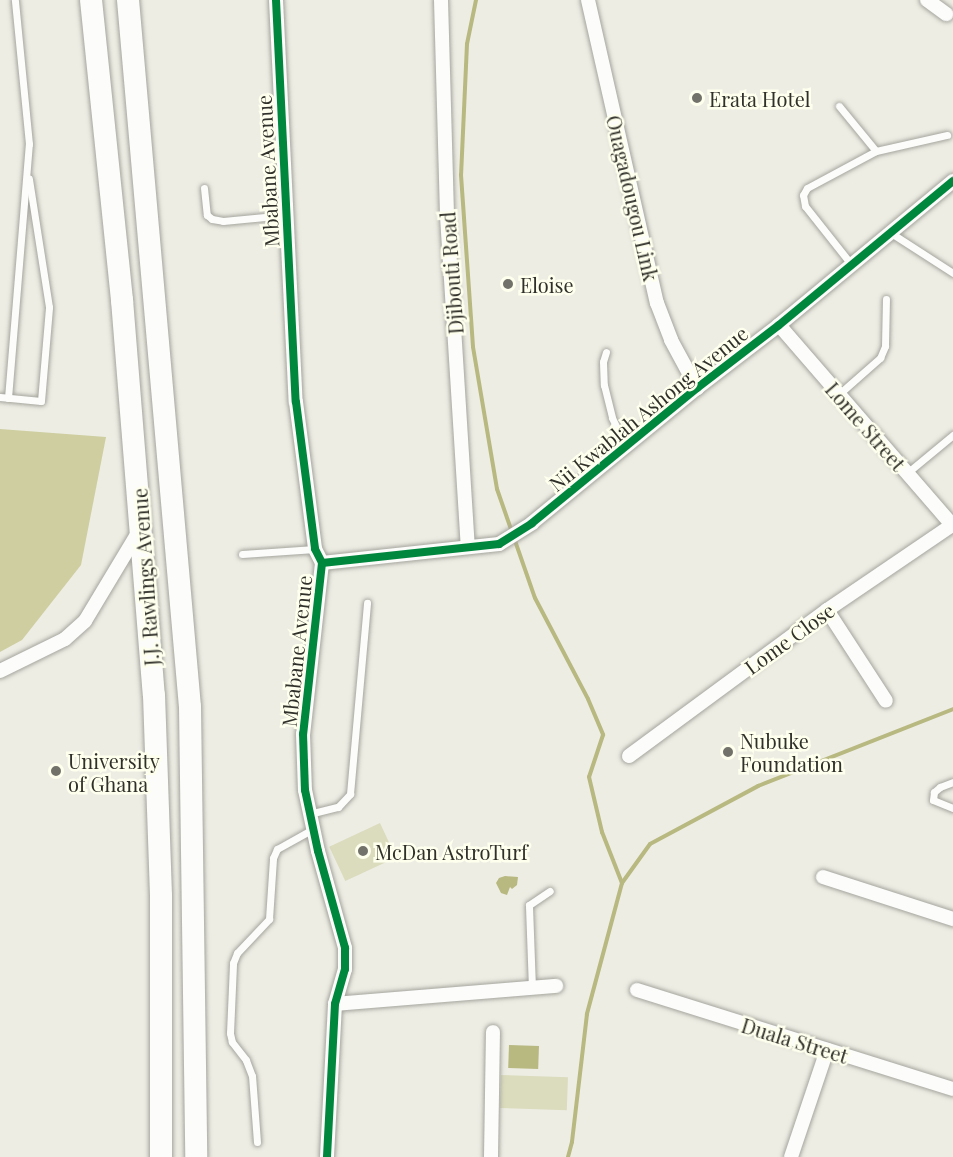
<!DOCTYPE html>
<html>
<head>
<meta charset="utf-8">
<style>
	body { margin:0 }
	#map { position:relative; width:953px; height:1157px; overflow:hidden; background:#edede4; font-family:"Playfair Display",serif }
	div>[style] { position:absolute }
	.green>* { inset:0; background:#dbdbbd; transform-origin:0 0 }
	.forest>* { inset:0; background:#cecea0 }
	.water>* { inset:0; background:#b8b881; transform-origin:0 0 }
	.stream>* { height:4px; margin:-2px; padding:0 2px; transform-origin:2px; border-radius:2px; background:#b8b881 }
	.roads { filter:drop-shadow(0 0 2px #a5a59e) drop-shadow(0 0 2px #a5a59e) }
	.service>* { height:7px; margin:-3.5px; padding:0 3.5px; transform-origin:3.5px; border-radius:3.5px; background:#fcfcfb }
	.minor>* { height:14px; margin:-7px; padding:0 7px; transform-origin:7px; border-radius:7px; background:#fcfcfb }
	.trunk>* { height:22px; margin:-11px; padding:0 11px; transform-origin:11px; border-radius:11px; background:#fcfcfb }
	.cycleway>* { height:8px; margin:-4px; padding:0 4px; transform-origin:4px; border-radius:4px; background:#00873e }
	.dots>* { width:16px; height:16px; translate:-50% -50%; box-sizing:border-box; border:3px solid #feffed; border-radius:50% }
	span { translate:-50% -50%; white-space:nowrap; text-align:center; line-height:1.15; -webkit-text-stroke:5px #feffed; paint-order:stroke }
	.poi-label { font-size:20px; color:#30302a }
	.left { translate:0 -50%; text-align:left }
	.street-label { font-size:20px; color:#30302a }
</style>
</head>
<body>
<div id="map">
	<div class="green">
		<i style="left:380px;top:823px;width:38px;height:56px;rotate:65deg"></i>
		<i style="left:501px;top:1075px;width:67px;height:33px;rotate:2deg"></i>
	</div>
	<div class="forest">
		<i style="clip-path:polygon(0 429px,106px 437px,81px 565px,22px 640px,0 652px)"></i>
	</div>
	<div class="water">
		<i style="clip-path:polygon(505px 876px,518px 877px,517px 885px,512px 889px,510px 887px,507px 895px,501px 893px,496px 883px,499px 878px)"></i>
		<i style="left:509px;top:1045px;width:30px;height:23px;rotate:2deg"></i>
	</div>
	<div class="stream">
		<i style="left:476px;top:0;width:45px;rotate:101.6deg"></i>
		<i style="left:467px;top:44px;width:131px;rotate:92.6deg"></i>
		<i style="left:461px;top:175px;width:172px;rotate:86deg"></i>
		<i style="left:473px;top:347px;width:144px;rotate:80.4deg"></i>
		<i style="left:497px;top:489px;width:115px;rotate:70.8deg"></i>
		<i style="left:535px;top:598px;width:114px;rotate:62.3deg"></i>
		<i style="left:588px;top:699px;width:39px;rotate:67deg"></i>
		<i style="left:603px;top:735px;width:44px;rotate:108.4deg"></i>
		<i style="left:589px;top:777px;width:57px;rotate:76.7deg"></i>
		<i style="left:602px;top:832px;width:55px;rotate:68.6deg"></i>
		<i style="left:622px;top:883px;width:136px;rotate:105deg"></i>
		<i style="left:587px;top:1014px;width:129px;rotate:96.7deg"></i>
		<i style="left:572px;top:1142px;width:16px;rotate:105deg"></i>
		<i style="left:622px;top:883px;width:48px;rotate:-54.3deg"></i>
		<i style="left:650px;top:844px;width:123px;rotate:-28.2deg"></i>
		<i style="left:758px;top:786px;width:210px;rotate:-21.5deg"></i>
	</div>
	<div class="roads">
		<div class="service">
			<i style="left:839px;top:106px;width:58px;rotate:50.6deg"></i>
			<i style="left:204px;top:188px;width:27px;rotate:84deg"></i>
			<i style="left:207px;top:215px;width:6px;rotate:39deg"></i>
			<i style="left:212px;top:219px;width:11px;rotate:10deg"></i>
			<i style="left:223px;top:221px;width:63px;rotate:-5.4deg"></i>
			<i style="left:891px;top:233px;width:74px;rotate:32.8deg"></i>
			<i style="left:851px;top:264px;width:74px;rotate:-128.4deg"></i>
			<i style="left:805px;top:206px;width:11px;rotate:-100deg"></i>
			<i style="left:803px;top:195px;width:8px;rotate:-60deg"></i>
			<i style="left:807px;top:188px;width:78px;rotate:-28.2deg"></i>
			<i style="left:876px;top:151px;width:73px;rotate:-12.7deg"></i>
			<i style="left:606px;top:352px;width:10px;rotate:107deg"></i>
			<i style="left:603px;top:362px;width:23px;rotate:88deg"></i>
			<i style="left:604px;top:385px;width:34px;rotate:76deg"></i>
			<i style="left:612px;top:418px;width:30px;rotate:63deg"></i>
			<i style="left:839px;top:394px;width:55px;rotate:-41.3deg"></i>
			<i style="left:880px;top:358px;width:13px;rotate:-67deg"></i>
			<i style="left:885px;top:346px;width:47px;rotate:-88.8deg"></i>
			<i style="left:0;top:397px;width:41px;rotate:5.6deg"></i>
			<i style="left:41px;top:401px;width:94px;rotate:-85.1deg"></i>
			<i style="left:49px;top:307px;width:130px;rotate:-98.9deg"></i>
			<i style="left:8px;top:398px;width:255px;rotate:-85.3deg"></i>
			<i style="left:29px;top:144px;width:145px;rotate:-95.6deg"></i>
			<i style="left:907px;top:473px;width:60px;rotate:-39.6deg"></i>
			<i style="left:242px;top:554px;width:73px;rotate:-3.9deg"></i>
			<i style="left:953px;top:782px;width:14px;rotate:159deg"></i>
			<i style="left:940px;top:787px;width:8px;rotate:140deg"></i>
			<i style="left:934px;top:792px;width:8px;rotate:97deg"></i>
			<i style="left:933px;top:800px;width:22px;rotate:22deg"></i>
			<i style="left:309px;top:814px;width:30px;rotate:-14deg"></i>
			<i style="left:338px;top:807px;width:18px;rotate:-47deg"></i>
			<i style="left:350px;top:794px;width:192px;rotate:-84.9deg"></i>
			<i style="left:532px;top:988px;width:83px;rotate:-92.1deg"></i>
			<i style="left:529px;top:905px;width:25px;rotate:-34deg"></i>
			<i style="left:257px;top:1142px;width:66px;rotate:-94.3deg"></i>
			<i style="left:252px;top:1076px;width:17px;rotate:-111deg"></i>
			<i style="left:246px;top:1060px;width:23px;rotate:-128deg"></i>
			<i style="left:232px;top:1042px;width:9px;rotate:-103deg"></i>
			<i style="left:230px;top:1033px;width:70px;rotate:-87.5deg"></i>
			<i style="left:233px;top:963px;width:11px;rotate:-68deg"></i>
			<i style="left:237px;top:953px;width:47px;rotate:-46.7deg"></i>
			<i style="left:269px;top:919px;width:61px;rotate:-86.2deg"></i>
			<i style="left:273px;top:858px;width:10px;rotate:-66deg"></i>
			<i style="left:277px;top:849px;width:41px;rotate:-29.1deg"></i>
		</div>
		<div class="minor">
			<i style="left:276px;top:0;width:402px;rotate:87.2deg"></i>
			<i style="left:296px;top:402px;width:148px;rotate:82.6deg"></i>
			<i style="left:315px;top:549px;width:16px;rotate:63deg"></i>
			<i style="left:322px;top:563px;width:172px;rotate:96.3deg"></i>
			<i style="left:303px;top:734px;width:56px;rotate:88deg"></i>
			<i style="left:305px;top:790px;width:62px;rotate:78deg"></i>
			<i style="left:318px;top:851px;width:101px;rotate:74.4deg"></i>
			<i style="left:345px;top:948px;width:21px;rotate:90deg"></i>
			<i style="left:345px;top:969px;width:36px;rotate:106deg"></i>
			<i style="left:335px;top:1004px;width:153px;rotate:93deg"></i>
			<i style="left:441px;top:0;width:216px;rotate:88.4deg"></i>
			<i style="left:447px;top:216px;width:331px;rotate:86.4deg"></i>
			<i style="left:588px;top:0;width:311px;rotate:77.2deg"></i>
			<i style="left:657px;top:303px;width:40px;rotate:69deg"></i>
			<i style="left:671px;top:340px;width:55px;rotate:61.6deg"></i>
			<i style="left:927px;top:0;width:24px;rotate:36deg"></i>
			<i style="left:779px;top:325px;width:266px;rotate:49.1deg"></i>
			<i style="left:322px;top:563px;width:178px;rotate:-6.1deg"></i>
			<i style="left:499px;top:544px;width:39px;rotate:-32deg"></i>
			<i style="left:532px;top:523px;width:213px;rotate:-39.3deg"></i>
			<i style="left:697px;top:388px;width:103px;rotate:-37.5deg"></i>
			<i style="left:779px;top:325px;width:226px;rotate:-39.6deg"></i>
			<i style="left:827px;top:610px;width:108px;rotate:57deg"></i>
			<i style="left:0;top:671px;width:72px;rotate:-26.2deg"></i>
			<i style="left:65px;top:639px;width:27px;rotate:-42deg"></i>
			<i style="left:85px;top:621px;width:105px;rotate:-59deg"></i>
			<i style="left:629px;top:756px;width:246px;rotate:-36.4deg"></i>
			<i style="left:827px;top:610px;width:151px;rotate:-34.2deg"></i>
			<i style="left:823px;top:877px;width:137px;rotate:17.9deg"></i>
			<i style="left:637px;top:990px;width:331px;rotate:17.4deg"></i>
			<i style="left:335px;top:1004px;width:222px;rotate:-4.7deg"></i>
			<i style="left:491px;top:1157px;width:125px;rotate:-89.1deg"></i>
			<i style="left:791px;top:1157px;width:113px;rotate:-71.4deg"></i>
		</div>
		<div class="trunk">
			<i style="left:91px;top:0;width:302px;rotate:84.1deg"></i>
			<i style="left:122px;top:300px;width:396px;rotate:85.4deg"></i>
			<i style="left:154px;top:695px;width:201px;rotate:88deg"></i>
			<i style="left:161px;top:896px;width:261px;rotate:90deg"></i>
			<i style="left:128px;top:0;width:710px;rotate:84.99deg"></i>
			<i style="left:190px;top:707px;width:450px;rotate:89.2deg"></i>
		</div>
	</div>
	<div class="cycleway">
		<i style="left:276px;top:0;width:402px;rotate:87.2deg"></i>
		<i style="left:296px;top:402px;width:148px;rotate:82.6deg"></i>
		<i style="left:315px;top:549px;width:16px;rotate:63deg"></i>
		<i style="left:322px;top:563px;width:172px;rotate:96.3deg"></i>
		<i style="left:303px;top:734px;width:56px;rotate:88deg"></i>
		<i style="left:305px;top:790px;width:62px;rotate:78deg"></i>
		<i style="left:318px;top:851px;width:101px;rotate:74.4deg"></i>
		<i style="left:345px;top:948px;width:21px;rotate:90deg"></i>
		<i style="left:345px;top:969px;width:36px;rotate:106deg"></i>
		<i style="left:335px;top:1004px;width:153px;rotate:93deg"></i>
		<i style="left:322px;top:563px;width:178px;rotate:-6.1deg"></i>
		<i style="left:499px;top:544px;width:39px;rotate:-32deg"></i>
		<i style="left:532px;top:523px;width:213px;rotate:-39.3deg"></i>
		<i style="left:697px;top:388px;width:103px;rotate:-37.5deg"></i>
		<i style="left:779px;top:325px;width:226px;rotate:-39.6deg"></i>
	</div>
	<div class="dots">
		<i style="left:697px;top:98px;background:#72726b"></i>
		<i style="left:508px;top:284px;background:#72726b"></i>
		<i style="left:728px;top:752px;background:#72726b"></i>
		<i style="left:56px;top:771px;background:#72726b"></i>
		<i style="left:363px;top:851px;background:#72726b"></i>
	</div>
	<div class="poi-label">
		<span class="left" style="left:709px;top:98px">Erata Hotel</span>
		<span class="left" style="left:520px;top:284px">Eloise</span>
		<span class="left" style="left:740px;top:752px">Nubuke<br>Foundation</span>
		<span class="left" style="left:68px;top:772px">University<br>of Ghana</span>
		<span class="left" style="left:375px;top:851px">McDan AstroTurf</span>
	</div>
	<div class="street-label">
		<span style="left:267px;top:171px;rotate:-93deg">Mbabane Avenue</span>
		<span style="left:633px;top:198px;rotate:77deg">Ouagadougou Link</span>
		<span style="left:451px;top:273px;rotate:-94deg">Djibouti Road</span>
		<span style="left:648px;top:408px;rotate:-39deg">Nii Kwablah Ashong Avenue</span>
		<span style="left:866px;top:426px;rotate:49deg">Lome Street</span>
		<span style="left:145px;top:577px;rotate:-94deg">J.J. Rawlings Avenue</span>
		<span style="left:789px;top:638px;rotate:-36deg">Lome Close</span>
		<span style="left:296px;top:651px;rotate:-84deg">Mbabane Avenue</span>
		<span style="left:795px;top:1040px;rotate:17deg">Duala Street</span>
	</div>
</div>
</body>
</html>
